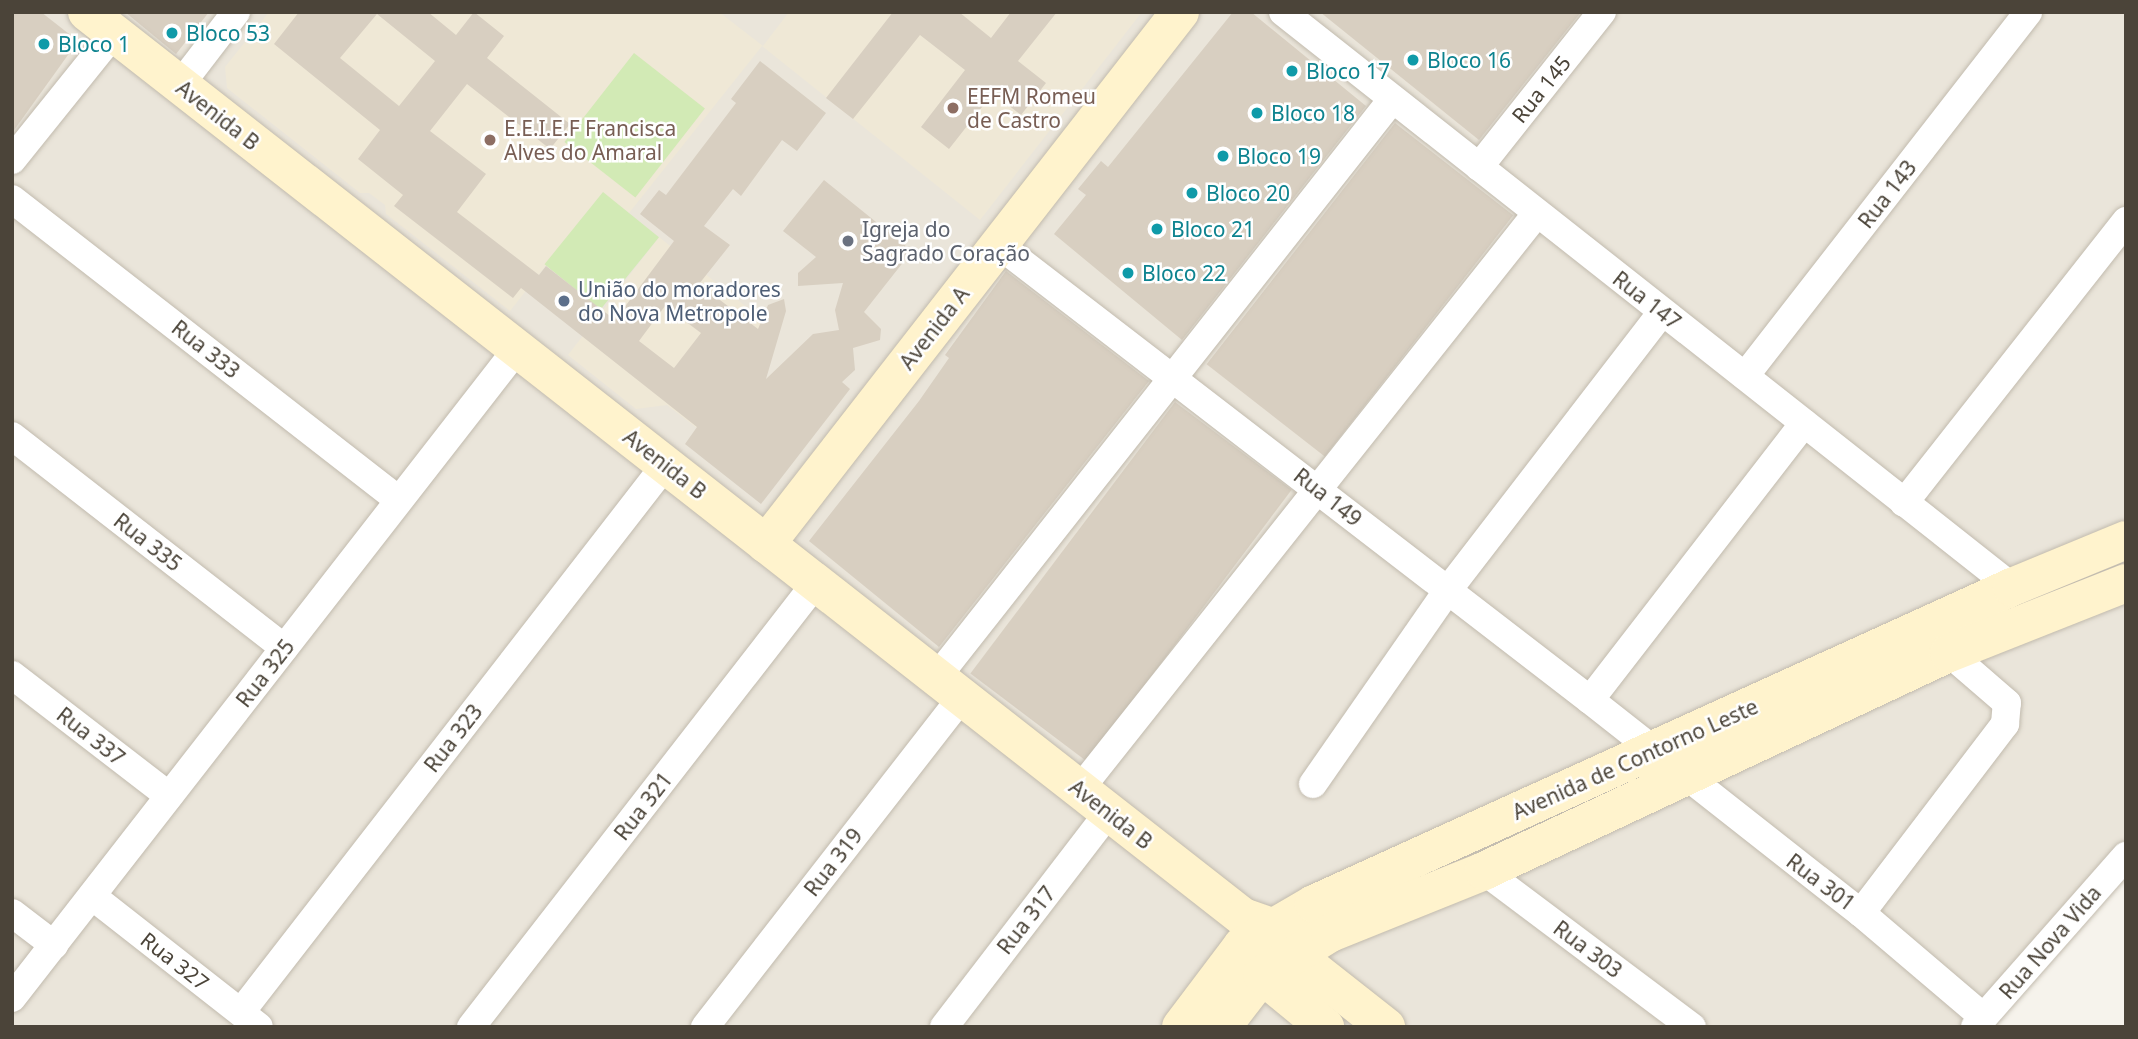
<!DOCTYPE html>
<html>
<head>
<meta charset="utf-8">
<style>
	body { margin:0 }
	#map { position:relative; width:2138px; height:1039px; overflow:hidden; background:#f6f3ec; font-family:"Noto Sans",sans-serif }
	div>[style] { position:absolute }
	.residential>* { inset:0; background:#eae5da }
	.education>* { inset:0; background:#efe8d6 }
	.green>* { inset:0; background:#d2eab5; transform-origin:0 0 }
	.building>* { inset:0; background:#d8cfc1; transform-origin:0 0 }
	.roads { filter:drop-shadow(0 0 2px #c2bbae) drop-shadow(0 0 2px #c2bbae) }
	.street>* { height:28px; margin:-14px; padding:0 14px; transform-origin:14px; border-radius:14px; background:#fff }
	.secondary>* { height:38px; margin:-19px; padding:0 19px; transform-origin:19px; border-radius:19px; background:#fff3cd }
	.dots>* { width:19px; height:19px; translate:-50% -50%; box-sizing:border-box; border:4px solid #fff; border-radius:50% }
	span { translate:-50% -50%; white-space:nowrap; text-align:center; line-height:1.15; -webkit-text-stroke:5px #fff; paint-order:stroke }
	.culture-label { font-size:21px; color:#0d838f }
	.left { translate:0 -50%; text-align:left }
	.street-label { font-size:21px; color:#4b4439 }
	.education-label { font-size:21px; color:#785e54 }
	.worship-label { font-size:21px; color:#5b616d }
	.service-label { font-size:21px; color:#4e5e75 }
	.frame { position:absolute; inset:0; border:14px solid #4b4439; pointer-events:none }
</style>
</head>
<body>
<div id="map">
	<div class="residential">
		<i style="clip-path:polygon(12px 12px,2126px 12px,2126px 856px,1975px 1027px,12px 1027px)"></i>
	</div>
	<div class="education">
		<i style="clip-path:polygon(269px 12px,719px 12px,763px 46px,789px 12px,1142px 12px,980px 220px,762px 46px,629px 213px,603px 193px,510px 311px,386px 214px,385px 205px,369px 193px,360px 193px,227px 88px,225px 67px)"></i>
		<i style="clip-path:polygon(659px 237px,774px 329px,697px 428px,667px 405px,636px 409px,568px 355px)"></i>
	</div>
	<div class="green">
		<i style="left:634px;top:53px;width:90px;height:113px;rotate:38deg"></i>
		<i style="left:603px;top:192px;width:72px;height:93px;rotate:39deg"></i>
	</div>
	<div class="building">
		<i style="clip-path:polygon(12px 12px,41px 12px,78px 41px,12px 133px)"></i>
		<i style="clip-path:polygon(125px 12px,209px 12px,176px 54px)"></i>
		<i style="clip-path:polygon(evenodd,299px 12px,428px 12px,456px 35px,474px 12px,504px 36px,487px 58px,570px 124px,550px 149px,467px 84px,430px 131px,486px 174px,457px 212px,539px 275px,546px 266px,615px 320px,674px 241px,640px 214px,659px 190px,666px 195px,736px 103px,731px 99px,760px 61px,826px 113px,797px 151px,782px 140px,741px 196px,733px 189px,704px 226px,730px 245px,699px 284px,758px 329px,768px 305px,784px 299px,786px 311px,766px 379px,813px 334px,839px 330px,835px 310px,843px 283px,798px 286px,798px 273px,816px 257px,783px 231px,824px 180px,912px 251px,864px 312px,881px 329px,880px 340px,853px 348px,855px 370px,842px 382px,850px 389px,761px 504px,685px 444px,697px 427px,521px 288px,513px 298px,394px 206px,403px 195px,358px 159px,380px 130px,274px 44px,299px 12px,377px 14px,435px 61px,399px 106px,340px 58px,377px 14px,299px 12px,665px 306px,701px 333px,674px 368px,639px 341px,665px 306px)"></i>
		<i style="clip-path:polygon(893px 12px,959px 12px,991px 38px,1011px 12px,1057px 12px,1018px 61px,1046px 83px,1021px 115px,993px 93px,949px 149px,921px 127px,965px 70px,920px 35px,853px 119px,826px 98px)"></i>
		<i style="clip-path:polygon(1233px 12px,1251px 12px,1366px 106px,1182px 340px,1054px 234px,1086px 195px,1078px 189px,1101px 161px,1108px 167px)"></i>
		<i style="clip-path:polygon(1320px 12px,1581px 12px,1479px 140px)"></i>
		<i style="left:1395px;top:123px;width:150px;height:306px;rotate:38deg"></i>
		<i style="clip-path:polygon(1006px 271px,1149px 381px,939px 647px,809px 541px,919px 401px,949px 358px,945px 355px)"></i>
		<i style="left:1175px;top:402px;width:146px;height:340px;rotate:37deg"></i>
	</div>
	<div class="roads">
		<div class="street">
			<i style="left:1283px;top:12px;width:928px;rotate:38.26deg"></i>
			<i style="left:180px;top:85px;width:92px;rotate:-52.5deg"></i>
			<i style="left:12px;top:160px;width:163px;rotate:-51.2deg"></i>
			<i style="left:1479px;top:167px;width:198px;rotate:-51.6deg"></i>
			<i style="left:12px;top:199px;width:490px;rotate:37.9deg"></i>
			<i style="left:999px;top:245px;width:746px;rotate:37.59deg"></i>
			<i style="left:1590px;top:700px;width:345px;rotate:38.2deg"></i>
			<i style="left:1861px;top:913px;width:160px;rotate:40.4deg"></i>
			<i style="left:1745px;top:376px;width:461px;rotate:-52.1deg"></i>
			<i style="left:12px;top:436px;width:345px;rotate:37.9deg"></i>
			<i style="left:1904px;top:503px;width:359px;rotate:-51.8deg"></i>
			<i style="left:12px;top:675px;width:198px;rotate:37.6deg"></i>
			<i style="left:937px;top:677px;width:733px;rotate:-51.76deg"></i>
			<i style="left:1590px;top:700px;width:350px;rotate:-52.3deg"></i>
			<i style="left:1313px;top:784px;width:236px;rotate:-55.2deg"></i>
			<i style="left:1448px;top:590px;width:349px;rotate:-52.4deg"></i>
			<i style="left:1080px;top:789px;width:735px;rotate:-51.57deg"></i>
			<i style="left:1484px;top:871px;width:260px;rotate:36.9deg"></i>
			<i style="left:92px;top:896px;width:212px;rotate:38.1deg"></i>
			<i style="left:12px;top:913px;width:53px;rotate:37.3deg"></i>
			<i style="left:1861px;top:913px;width:238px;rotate:-52.7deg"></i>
			<i style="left:2005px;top:724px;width:21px;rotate:-85deg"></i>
			<i style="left:2007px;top:703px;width:77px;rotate:-139.2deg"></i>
			<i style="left:12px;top:998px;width:822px;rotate:-52.11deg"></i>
			<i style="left:241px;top:1012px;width:693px;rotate:-52.2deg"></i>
			<i style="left:471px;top:1027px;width:561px;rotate:-52.17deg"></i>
			<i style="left:705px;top:1027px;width:418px;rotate:-52.1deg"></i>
			<i style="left:944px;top:1027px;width:271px;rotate:-52.5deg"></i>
			<i style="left:1975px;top:1027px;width:228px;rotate:-48.6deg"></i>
		</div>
		<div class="secondary">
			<i style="left:87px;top:12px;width:1468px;rotate:38.06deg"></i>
			<i style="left:1243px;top:917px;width:31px;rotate:19deg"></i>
			<i style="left:766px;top:544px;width:674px;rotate:-52.11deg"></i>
			<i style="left:1278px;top:934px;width:24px;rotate:54deg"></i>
			<i style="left:1292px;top:953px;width:120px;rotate:38.2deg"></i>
			<i style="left:1249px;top:956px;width:23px;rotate:56deg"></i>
			<i style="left:1262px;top:975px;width:82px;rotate:39.5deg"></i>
			<i style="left:1181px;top:1027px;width:101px;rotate:-53deg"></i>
			<i style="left:1242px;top:946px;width:83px;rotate:-30.3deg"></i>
			<i style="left:1314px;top:904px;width:767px;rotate:-24.43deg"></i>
			<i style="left:2012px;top:587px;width:123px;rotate:-22.4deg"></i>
			<i style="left:1222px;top:1027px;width:66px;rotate:-52.4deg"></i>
			<i style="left:1262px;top:975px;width:80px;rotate:-31.7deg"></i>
			<i style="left:1330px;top:933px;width:166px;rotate:-21.9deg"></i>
			<i style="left:1484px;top:871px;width:514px;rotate:-25.12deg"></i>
			<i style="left:1949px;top:653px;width:190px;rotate:-21.6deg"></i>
		</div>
	</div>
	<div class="dots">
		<i style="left:172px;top:33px;background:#0f9aa8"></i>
		<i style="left:44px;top:44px;background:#0f9aa8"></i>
		<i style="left:1413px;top:60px;background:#0f9aa8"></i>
		<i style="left:1292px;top:71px;background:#0f9aa8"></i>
		<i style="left:953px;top:108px;background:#8d6e63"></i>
		<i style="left:1257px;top:113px;background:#0f9aa8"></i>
		<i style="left:490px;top:140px;background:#8d6e63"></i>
		<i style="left:1223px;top:156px;background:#0f9aa8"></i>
		<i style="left:1192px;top:193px;background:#0f9aa8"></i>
		<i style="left:1157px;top:229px;background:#0f9aa8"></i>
		<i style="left:848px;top:241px;background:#6b7280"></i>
		<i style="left:1128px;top:273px;background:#0f9aa8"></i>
		<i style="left:564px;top:301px;background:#5c6f8a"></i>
	</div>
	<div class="culture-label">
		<span class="left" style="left:186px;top:33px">Bloco 53</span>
		<span class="left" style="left:58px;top:44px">Bloco 1</span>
		<span class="left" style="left:1427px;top:60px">Bloco 16</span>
		<span class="left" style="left:1306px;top:71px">Bloco 17</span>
		<span class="left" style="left:1271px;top:113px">Bloco 18</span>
		<span class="left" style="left:1237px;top:156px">Bloco 19</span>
		<span class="left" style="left:1206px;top:193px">Bloco 20</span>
		<span class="left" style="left:1171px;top:229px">Bloco 21</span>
		<span class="left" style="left:1142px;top:273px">Bloco 22</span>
	</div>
	<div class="street-label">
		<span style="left:1541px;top:89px;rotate:-51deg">Rua 145</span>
		<span style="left:218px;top:115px;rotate:38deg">Avenida B</span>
		<span style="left:1887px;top:194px;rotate:-52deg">Rua 143</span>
		<span style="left:1647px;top:300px;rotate:38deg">Rua 147</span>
		<span style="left:934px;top:328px;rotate:-52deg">Avenida A</span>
		<span style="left:206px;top:349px;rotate:38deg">Rua 333</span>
		<span style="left:665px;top:464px;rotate:38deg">Avenida B</span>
		<span style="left:1328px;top:497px;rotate:38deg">Rua 149</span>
		<span style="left:148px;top:542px;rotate:38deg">Rua 335</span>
		<span style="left:265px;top:673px;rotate:-52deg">Rua 325</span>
		<span style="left:91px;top:736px;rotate:38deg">Rua 337</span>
		<span style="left:453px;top:738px;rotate:-52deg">Rua 323</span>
		<span style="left:1635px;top:759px;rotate:-24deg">Avenida de Contorno Leste</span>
		<span style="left:643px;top:806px;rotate:-52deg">Rua 321</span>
		<span style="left:1111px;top:814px;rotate:38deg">Avenida B</span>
		<span style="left:833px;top:862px;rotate:-52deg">Rua 319</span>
		<span style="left:1821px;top:882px;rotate:37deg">Rua 301</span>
		<span style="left:1026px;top:920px;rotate:-52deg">Rua 317</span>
		<span style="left:2050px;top:942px;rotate:-49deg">Rua Nova Vida</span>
		<span style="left:1588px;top:949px;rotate:37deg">Rua 303</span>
		<span style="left:175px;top:961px;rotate:38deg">Rua 327</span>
	</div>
	<div class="education-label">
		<span class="left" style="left:967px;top:108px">EEFM Romeu<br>de Castro</span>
		<span class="left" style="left:504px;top:140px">E.E.I.E.F Francisca<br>Alves do Amaral</span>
	</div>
	<div class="worship-label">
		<span class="left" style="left:862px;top:241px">Igreja do<br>Sagrado Coração</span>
	</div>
	<div class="service-label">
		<span class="left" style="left:578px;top:301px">União do moradores<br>do Nova Metropole</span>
	</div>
	<div class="frame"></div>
</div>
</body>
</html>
